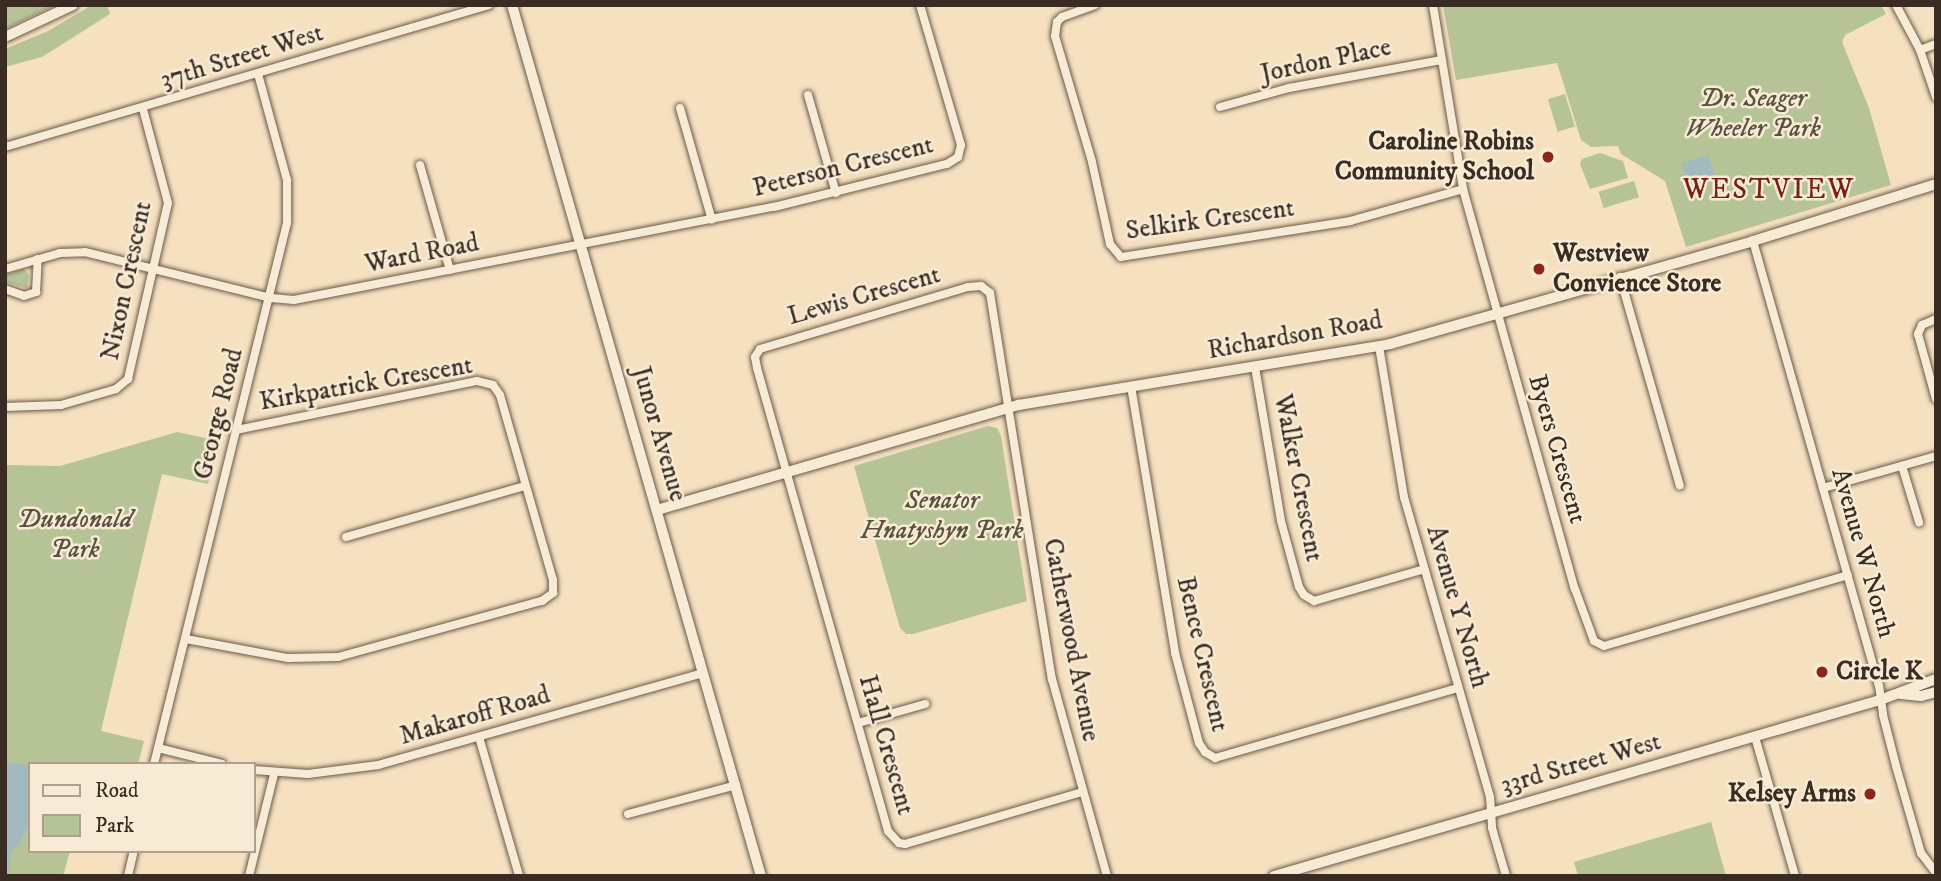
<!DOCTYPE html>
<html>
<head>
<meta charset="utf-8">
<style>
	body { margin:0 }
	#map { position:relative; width:1941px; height:881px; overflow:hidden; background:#f5e0bf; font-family:"IM FELL DW Pica",serif }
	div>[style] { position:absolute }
	.green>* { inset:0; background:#b5c397; transform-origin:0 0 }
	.water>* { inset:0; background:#a2babd; transform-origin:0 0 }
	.roads { filter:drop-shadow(0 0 2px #6a594a) drop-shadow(0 0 2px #6a594a) }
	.street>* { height:8px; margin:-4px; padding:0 4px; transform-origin:4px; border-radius:4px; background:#f8ebd5 }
	.secondary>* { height:10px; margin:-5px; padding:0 5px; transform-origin:5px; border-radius:5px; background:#f8ebd5 }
	.dots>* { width:19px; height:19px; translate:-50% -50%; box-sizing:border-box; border:4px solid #f8ebd5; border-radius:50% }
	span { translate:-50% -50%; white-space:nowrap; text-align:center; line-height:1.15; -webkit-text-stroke:5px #f8ebd5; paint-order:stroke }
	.street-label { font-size:26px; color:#3b2c23 }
	.park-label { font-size:26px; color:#5a5240; font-style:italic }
	.poi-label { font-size:26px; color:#3b2c23; font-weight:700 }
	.right { translate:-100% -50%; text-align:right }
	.left { translate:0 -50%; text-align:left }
	.neighbourhood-label { font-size:28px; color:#7a1f14; letter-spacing:2px }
	.frame { position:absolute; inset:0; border:7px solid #3b2c23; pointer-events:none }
	.legend { position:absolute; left:28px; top:762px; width:228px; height:91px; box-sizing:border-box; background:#f8ebd5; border:2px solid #ac9f8e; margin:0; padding:9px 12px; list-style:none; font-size:21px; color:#3b2c23 }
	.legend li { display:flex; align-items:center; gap:14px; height:35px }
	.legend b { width:35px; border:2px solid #ac9f8e }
</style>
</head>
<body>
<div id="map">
	<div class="green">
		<i style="clip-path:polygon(5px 5px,56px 5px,5px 29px)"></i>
		<i style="clip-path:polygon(92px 5px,107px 5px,110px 14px,42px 57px,5px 67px,5px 49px,48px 31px)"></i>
		<i style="clip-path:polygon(1443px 5px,1881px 5px,1886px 14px,1845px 35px,1842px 42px,1869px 108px,1891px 185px,1686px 247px,1665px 181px,1621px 154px,1618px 146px,1591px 147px,1581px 140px,1557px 63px,1456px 80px)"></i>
		<i style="left:1565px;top:94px;width:34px;height:18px;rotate:73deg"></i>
		<i style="clip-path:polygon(1600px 153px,1623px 161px,1628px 178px,1590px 189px,1580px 164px,1582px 159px)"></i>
		<i style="left:1634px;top:181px;width:17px;height:37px;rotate:73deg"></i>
		<i style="clip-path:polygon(24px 269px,29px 275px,27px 288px,5px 282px,7px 274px)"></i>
		<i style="clip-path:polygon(988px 426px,997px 428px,1001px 436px,1027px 601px,913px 634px,906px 634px,900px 628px,854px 466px)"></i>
		<i style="clip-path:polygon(177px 432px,220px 441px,208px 484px,162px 474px,101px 731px,144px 741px,138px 764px,30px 764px,30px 851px,70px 851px,63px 876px,5px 876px,5px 465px,60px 466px)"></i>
		<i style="clip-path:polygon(1711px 822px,1726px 876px,1578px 876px,1574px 862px)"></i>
	</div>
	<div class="water">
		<i style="left:1708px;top:155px;width:24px;height:28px;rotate:73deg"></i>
		<i style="clip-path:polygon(5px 762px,30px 766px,30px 822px,19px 845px,11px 851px,8px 876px)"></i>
	</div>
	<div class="roads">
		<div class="street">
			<i style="left:1095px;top:5px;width:35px;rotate:160deg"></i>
			<i style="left:1062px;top:17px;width:7px;rotate:135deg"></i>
			<i style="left:1057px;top:22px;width:14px;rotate:98deg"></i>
			<i style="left:1055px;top:36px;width:131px;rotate:73.6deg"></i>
			<i style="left:1092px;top:162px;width:84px;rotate:77.6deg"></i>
			<i style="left:1110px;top:244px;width:17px;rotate:50deg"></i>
			<i style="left:1121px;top:257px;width:232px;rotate:-8.9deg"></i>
			<i style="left:1350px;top:221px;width:117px;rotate:-15.8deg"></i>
			<i style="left:1433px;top:5px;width:186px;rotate:80.7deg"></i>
			<i style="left:1463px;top:189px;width:415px;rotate:74.4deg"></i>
			<i style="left:1575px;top:589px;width:55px;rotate:69.9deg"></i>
			<i style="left:1594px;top:641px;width:11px;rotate:27deg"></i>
			<i style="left:1604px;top:646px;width:254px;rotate:-16.2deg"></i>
			<i style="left:1896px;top:5px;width:51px;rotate:61.9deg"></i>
			<i style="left:1920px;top:50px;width:50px;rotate:71.2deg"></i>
			<i style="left:1920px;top:50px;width:17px;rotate:-21deg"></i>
			<i style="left:808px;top:95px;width:102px;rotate:74.1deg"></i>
			<i style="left:1220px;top:107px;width:72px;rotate:-15.4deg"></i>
			<i style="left:1289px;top:88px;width:155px;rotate:-10.4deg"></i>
			<i style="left:680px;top:108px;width:116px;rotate:74.1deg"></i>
			<i style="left:5px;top:147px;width:504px;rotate:-16.35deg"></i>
			<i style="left:420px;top:165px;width:109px;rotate:74.1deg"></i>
			<i style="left:1753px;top:241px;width:462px;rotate:74.2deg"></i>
			<i style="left:1879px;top:685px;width:30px;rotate:82deg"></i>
			<i style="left:1883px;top:715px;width:53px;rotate:75.7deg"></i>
			<i style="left:1896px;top:766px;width:91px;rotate:74deg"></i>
			<i style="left:1921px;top:853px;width:25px;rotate:53deg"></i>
			<i style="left:5px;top:269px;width:57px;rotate:-16.2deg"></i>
			<i style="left:60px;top:253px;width:25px;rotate:-2deg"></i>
			<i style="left:85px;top:252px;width:192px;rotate:13.9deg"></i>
			<i style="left:271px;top:298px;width:23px;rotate:5deg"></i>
			<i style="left:294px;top:300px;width:489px;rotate:-11deg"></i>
			<i style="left:774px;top:207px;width:178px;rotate:-14deg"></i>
			<i style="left:947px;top:164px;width:13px;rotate:-32deg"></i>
			<i style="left:958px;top:157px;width:12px;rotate:-76deg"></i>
			<i style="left:961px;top:145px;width:146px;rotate:-106.3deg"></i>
			<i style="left:1620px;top:277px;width:217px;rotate:74deg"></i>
			<i style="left:5px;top:289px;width:20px;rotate:20deg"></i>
			<i style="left:24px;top:296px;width:13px;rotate:-18deg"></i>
			<i style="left:36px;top:292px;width:33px;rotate:-87deg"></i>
			<i style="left:1936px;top:319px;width:15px;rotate:157deg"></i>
			<i style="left:1922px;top:325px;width:10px;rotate:114deg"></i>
			<i style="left:1918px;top:334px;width:67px;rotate:74.5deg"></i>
			<i style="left:1379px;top:346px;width:153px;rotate:80.6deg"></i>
			<i style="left:1404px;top:497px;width:312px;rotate:74deg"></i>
			<i style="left:1490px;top:797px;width:31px;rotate:86deg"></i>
			<i style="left:1492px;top:828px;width:50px;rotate:73.7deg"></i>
			<i style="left:1255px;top:367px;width:156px;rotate:80.4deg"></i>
			<i style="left:1281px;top:521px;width:68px;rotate:74.7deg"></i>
			<i style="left:1299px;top:587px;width:9px;rotate:58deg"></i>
			<i style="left:1304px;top:595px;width:12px;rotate:31deg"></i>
			<i style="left:1314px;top:601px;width:115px;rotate:-16.2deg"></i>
			<i style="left:1131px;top:386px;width:271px;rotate:80.6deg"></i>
			<i style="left:1175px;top:653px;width:93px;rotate:75.1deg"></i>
			<i style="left:1199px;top:743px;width:11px;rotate:56deg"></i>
			<i style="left:1205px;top:752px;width:12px;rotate:31deg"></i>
			<i style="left:1215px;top:758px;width:253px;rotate:-16.1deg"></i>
			<i style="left:5px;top:407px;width:56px;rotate:-2deg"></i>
			<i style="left:61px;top:405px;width:57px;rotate:-16.2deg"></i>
			<i style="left:116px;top:389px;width:16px;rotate:-40deg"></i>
			<i style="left:128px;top:379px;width:180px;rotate:-77.2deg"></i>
			<i style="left:168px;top:203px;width:97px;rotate:-104.9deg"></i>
			<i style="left:1902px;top:466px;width:59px;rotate:73.1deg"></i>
			<i style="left:1823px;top:488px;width:117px;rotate:-15.8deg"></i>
			<i style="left:346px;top:537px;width:186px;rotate:-15.9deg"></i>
			<i style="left:186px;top:639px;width:104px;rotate:10.6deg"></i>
			<i style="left:288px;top:658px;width:50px;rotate:-1.1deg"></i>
			<i style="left:338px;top:657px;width:212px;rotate:-15.4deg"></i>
			<i style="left:542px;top:601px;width:14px;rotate:-36deg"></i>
			<i style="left:553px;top:593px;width:13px;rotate:-90deg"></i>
			<i style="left:553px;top:580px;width:192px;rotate:-106deg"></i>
			<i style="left:500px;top:395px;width:12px;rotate:-125deg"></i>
			<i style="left:493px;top:385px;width:16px;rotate:-166deg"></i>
			<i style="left:477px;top:381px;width:245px;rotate:168.5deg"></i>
			<i style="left:858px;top:723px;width:70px;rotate:-15.8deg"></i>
			<i style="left:479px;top:737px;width:145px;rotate:73.9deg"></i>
			<i style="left:1755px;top:737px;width:145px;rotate:73.9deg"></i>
			<i style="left:158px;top:748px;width:66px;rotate:14deg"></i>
			<i style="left:154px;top:764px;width:557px;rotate:-76.19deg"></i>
			<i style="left:287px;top:223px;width:43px;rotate:-90deg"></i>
			<i style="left:287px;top:180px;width:110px;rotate:-105.3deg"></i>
			<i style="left:254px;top:770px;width:54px;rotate:4.2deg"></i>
			<i style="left:308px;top:774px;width:71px;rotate:-7.3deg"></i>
			<i style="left:378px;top:765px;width:338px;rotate:-15.8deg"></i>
			<i style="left:1082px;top:792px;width:184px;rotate:163.6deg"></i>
			<i style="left:905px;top:844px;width:6px;rotate:-171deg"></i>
			<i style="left:899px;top:843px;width:16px;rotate:-133deg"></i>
			<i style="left:888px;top:831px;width:481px;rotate:-105.8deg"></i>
			<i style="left:757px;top:368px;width:11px;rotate:-100deg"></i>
			<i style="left:755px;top:357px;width:9px;rotate:-58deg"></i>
			<i style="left:760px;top:349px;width:217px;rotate:-16.6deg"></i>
			<i style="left:968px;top:287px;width:13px;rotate:-4deg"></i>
			<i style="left:981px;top:286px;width:11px;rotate:38deg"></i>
			<i style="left:990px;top:293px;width:391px;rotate:80.9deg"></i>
			<i style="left:1052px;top:679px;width:205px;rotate:74.4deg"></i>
			<i style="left:628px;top:814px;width:112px;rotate:-15deg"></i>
			<i style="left:128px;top:876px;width:26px;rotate:-77deg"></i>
			<i style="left:249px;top:876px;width:105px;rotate:-76.2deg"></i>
		</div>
		<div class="secondary">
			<i style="left:512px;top:5px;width:906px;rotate:74.05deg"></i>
			<i style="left:5px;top:37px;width:75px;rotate:-25.2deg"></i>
			<i style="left:657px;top:510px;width:377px;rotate:-16.2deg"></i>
			<i style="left:1019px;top:405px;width:376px;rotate:-9.3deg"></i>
			<i style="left:1390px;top:344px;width:377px;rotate:-15.8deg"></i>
			<i style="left:1753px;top:241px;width:192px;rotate:-17.3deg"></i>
			<i style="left:1901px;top:694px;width:20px;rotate:6deg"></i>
			<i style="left:1921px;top:696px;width:16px;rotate:-15deg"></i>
			<i style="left:1274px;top:876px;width:631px;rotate:-16.19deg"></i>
			<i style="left:1880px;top:700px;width:60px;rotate:-20.6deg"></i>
		</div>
	</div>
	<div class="dots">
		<i style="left:1548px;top:157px;background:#8f2418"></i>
		<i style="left:1539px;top:269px;background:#8f2418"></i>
		<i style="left:1822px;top:672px;background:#8f2418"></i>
		<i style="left:1870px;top:794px;background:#8f2418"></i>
	</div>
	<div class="street-label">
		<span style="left:242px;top:57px;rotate:-17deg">37th Street West</span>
		<span style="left:1326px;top:61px;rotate:-12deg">Jordon Place</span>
		<span style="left:843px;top:167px;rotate:-14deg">Peterson Crescent</span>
		<span style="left:1210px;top:220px;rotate:-8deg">Selkirk Crescent</span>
		<span style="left:422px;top:254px;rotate:-11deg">Ward Road</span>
		<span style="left:127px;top:281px;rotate:-78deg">Nixon Crescent</span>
		<span style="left:864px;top:296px;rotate:-16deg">Lewis Crescent</span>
		<span style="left:1295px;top:336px;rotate:-10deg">Richardson Road</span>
		<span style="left:366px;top:384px;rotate:-10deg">Kirkpatrick Crescent</span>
		<span style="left:219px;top:414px;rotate:-76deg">George Road</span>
		<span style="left:659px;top:434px;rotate:74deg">Junor Avenue</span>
		<span style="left:1557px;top:449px;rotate:74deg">Byers Crescent</span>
		<span style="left:1298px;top:478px;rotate:79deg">Walker Crescent</span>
		<span style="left:1863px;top:553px;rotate:74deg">Avenue W North</span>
		<span style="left:1457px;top:607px;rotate:74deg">Avenue Y North</span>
		<span style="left:1071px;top:640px;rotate:79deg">Catherwood Avenue</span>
		<span style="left:1202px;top:654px;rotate:77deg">Bence Crescent</span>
		<span style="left:475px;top:716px;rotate:-16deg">Makaroff Road</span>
		<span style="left:886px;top:745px;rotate:74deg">Hall Crescent</span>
		<span style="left:1581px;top:764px;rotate:-16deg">33rd Street West</span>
	</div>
	<div class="park-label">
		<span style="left:1753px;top:114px">Dr. Seager<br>Wheeler Park</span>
		<span style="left:942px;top:516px">Senator<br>Hnatyshyn Park</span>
		<span style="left:75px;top:535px">Dundonald<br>Park</span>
	</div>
	<div class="poi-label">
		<span class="right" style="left:1534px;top:157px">Caroline Robins<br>Community School</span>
		<span class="left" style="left:1553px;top:269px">Westview<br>Convience Store</span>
		<span class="left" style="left:1836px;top:672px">Circle K</span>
		<span class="right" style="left:1856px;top:794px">Kelsey Arms</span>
	</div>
	<div class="neighbourhood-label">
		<span style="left:1769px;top:190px">WESTVIEW</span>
	</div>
	<div class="frame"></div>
	<ul class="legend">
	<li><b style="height:9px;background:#f8ebd5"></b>Road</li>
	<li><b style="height:19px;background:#b5c397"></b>Park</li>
	</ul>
</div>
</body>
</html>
